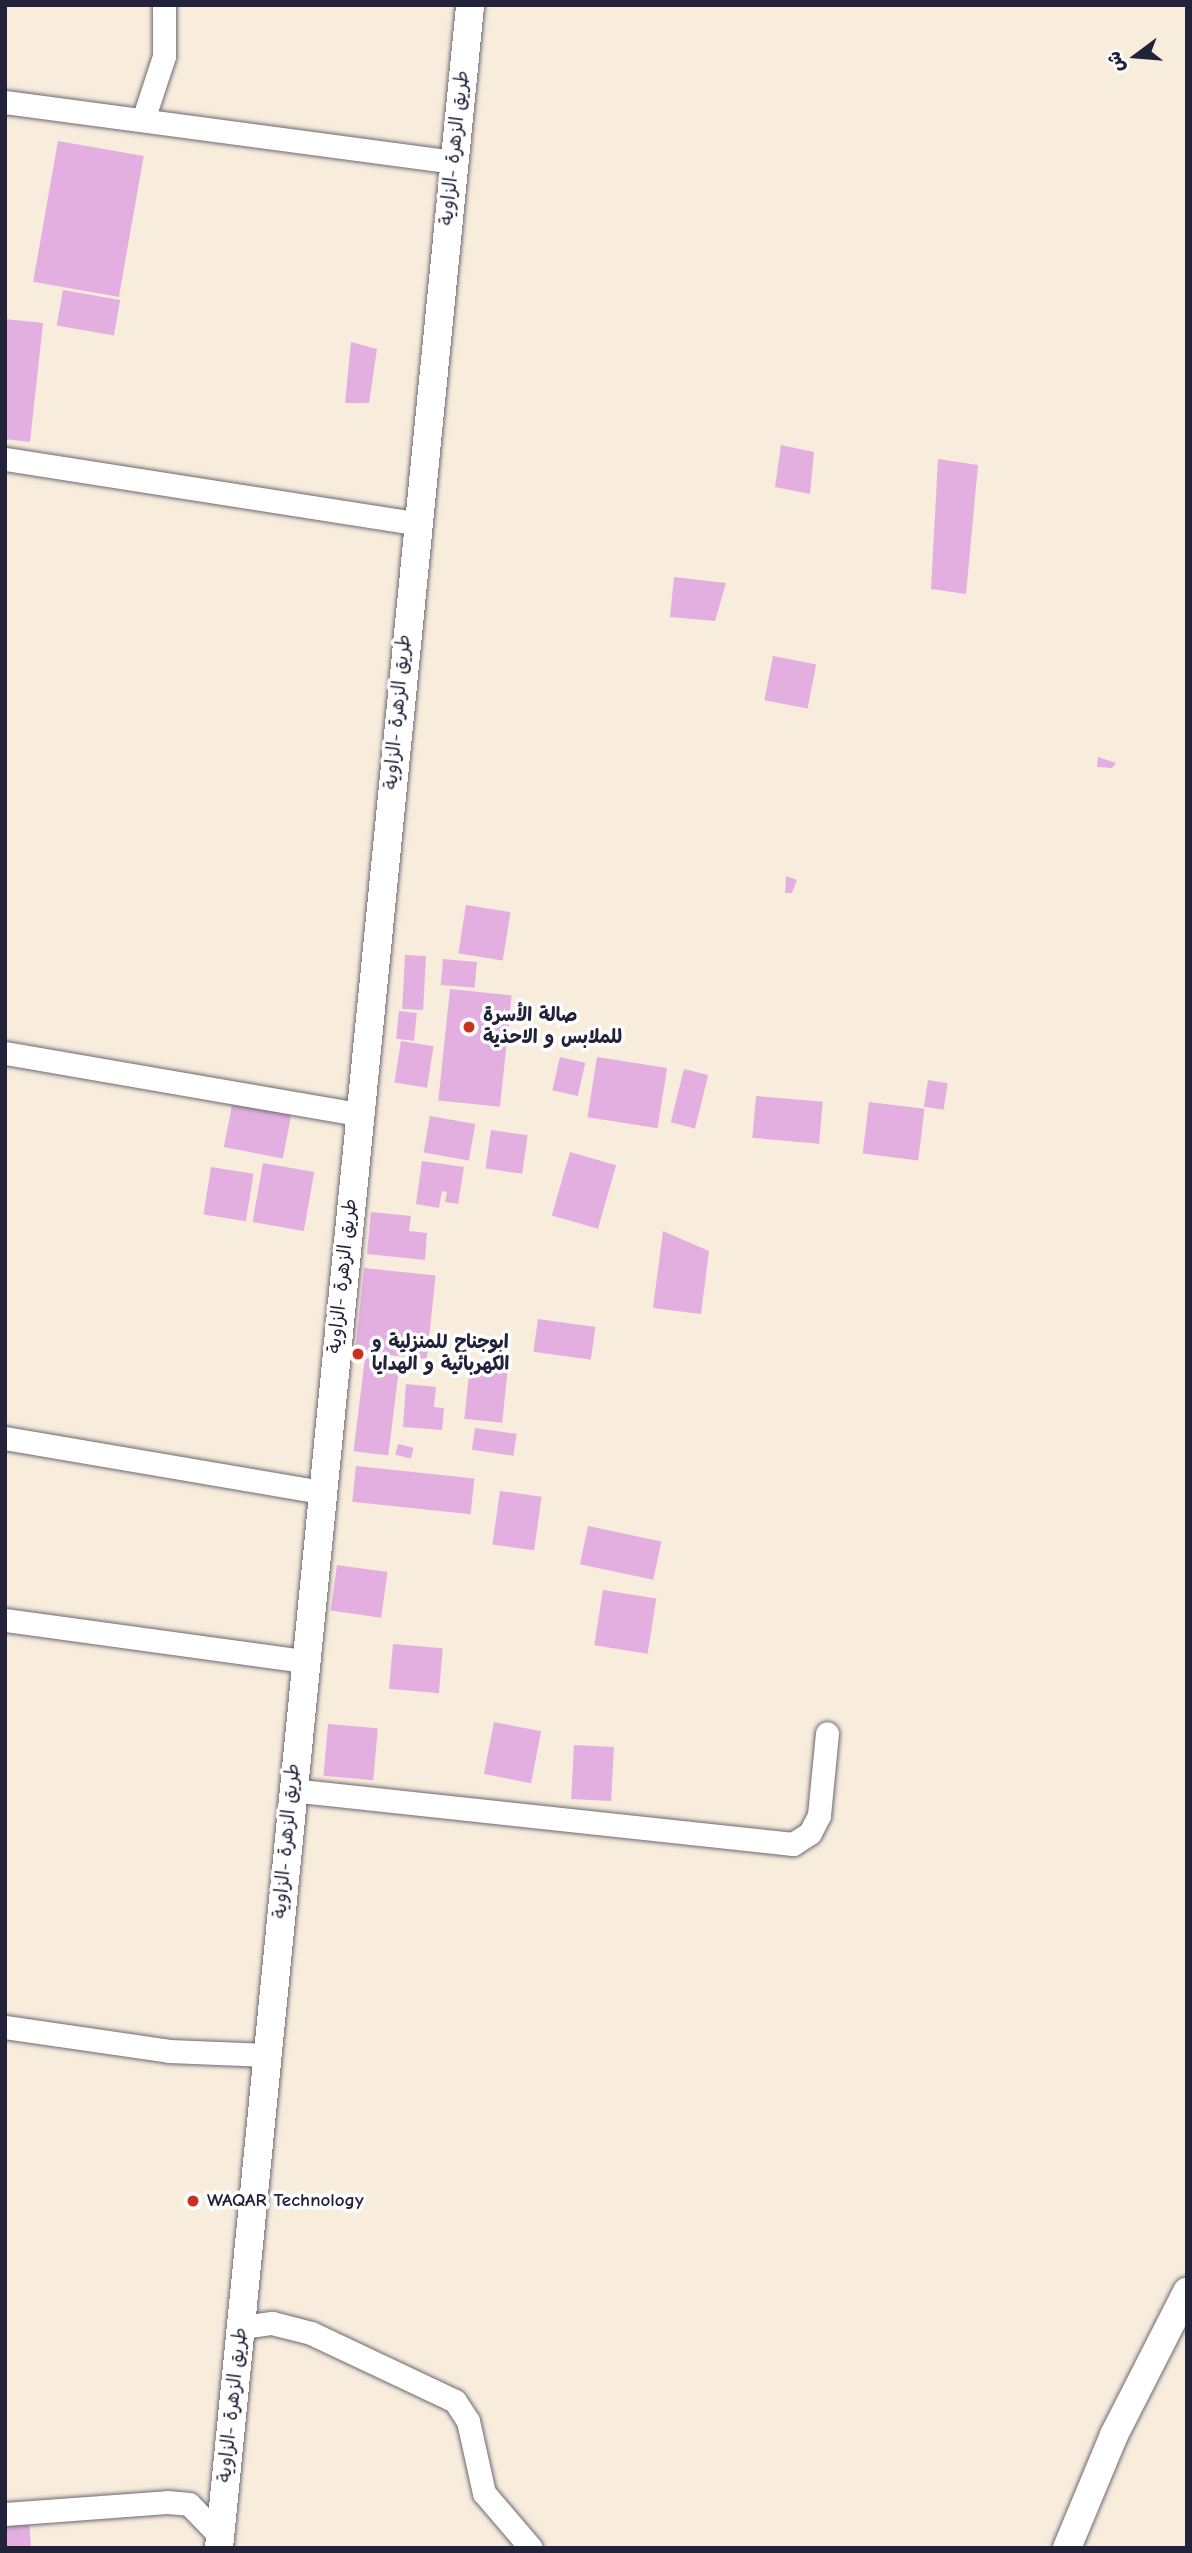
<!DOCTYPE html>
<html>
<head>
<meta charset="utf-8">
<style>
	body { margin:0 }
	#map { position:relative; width:1192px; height:2553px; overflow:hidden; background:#f8eddd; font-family:"Comic Neue","Playpen Sans Arabic",sans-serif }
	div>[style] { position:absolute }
	.building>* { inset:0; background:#e3afe0; transform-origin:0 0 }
	.roads { filter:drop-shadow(0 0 2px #6d6974) drop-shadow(0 0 2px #6d6974) }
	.minor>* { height:23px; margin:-11.5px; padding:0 11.5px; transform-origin:11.5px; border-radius:11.5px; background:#fff }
	.major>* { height:28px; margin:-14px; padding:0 14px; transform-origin:14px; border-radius:14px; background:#fff }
	.dots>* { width:19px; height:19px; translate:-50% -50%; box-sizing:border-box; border:4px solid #fff; border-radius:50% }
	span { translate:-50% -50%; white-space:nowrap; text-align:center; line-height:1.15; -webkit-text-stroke:7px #fff; paint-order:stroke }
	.street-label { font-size:19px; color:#22223b }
	.poi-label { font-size:19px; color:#22223b; font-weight:700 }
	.left { translate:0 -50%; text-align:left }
	.frame { position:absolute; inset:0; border:7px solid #22223b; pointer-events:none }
	.north { position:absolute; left:1101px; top:21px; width:70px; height:70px; -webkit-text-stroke:5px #fff; paint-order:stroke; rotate:254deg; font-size:19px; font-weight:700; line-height:28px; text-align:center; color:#22223b }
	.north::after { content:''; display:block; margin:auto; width:24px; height:32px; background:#22223b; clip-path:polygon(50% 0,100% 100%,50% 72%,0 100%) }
</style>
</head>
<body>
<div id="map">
	<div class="building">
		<i style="left:58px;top:141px;width:87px;height:143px;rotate:10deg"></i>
		<i style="left:63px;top:290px;width:58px;height:36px;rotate:10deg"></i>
		<i style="clip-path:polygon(5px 319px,43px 323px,30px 442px,5px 439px)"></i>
		<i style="clip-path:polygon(351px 342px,377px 349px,369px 403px,345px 403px)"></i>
		<i style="clip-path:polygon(781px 445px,814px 452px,810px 494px,775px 487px)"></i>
		<i style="clip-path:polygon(938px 459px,978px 465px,966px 594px,931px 589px)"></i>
		<i style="clip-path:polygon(674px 577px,726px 583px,715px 621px,670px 617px)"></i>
		<i style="left:773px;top:656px;width:44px;height:45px;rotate:11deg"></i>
		<i style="clip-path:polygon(1098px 757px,1116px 763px,1112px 768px,1097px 767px)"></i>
		<i style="clip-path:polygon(786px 876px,797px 880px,792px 893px,785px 893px)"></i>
		<i style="left:466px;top:905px;width:45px;height:49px;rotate:9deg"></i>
		<i style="left:405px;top:955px;width:21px;height:54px;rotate:3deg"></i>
		<i style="left:443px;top:959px;width:34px;height:26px;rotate:5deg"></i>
		<i style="left:450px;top:989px;width:62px;height:112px;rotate:6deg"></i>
		<i style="left:399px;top:1011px;width:18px;height:28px;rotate:6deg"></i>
		<i style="left:401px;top:1041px;width:33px;height:42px;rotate:9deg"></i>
		<i style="left:560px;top:1057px;width:26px;height:34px;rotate:13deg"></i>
		<i style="left:597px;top:1057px;width:71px;height:61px;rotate:9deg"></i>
		<i style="left:684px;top:1069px;width:25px;height:55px;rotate:14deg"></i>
		<i style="left:928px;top:1080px;width:20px;height:27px;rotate:9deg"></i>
		<i style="left:756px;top:1096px;width:67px;height:42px;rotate:5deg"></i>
		<i style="left:233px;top:1100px;width:60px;height:48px;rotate:11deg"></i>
		<i style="left:869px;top:1102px;width:56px;height:52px;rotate:7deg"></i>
		<i style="left:430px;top:1116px;width:46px;height:37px;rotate:10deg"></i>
		<i style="left:491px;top:1130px;width:37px;height:39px;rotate:8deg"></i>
		<i style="left:570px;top:1152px;width:48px;height:66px;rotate:16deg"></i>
		<i style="clip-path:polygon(422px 1161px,464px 1167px,458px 1204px,445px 1202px,447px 1192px,442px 1191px,439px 1208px,416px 1204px)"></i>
		<i style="left:263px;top:1163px;width:52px;height:60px;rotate:10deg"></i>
		<i style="left:211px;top:1167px;width:43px;height:48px;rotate:9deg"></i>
		<i style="clip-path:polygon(371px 1212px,411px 1216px,409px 1231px,427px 1233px,425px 1260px,367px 1254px)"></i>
		<i style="clip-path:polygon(663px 1231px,709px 1251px,701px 1314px,653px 1308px)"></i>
		<i style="left:364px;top:1268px;width:72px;height:84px;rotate:6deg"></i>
		<i style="left:538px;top:1319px;width:58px;height:33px;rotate:8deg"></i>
		<i style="left:365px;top:1358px;width:35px;height:94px;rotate:7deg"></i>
		<i style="left:470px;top:1365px;width:38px;height:54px;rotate:6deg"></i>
		<i style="clip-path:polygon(406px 1384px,436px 1387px,434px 1407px,444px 1408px,442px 1430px,403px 1427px)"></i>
		<i style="left:475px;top:1428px;width:42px;height:22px;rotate:8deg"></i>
		<i style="left:398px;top:1444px;width:16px;height:11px;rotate:14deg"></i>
		<i style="left:356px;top:1466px;width:119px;height:36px;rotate:6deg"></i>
		<i style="left:500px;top:1491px;width:42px;height:54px;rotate:8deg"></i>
		<i style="left:588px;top:1526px;width:75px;height:39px;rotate:12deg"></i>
		<i style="left:337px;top:1565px;width:51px;height:46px;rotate:8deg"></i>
		<i style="left:603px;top:1590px;width:54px;height:56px;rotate:9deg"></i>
		<i style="left:393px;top:1644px;width:50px;height:45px;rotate:5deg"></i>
		<i style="left:494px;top:1722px;width:48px;height:53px;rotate:11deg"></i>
		<i style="left:328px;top:1724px;width:50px;height:52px;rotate:5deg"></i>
		<i style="left:574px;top:1745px;width:40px;height:54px;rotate:3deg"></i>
		<i style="clip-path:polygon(29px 2520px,31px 2548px,5px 2548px,5px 2522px)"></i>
	</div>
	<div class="roads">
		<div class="minor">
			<i style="left:5px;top:102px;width:452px;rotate:7.6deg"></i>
			<i style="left:143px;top:120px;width:67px;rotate:-71.8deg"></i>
			<i style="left:164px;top:56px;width:51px;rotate:-90deg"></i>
			<i style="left:5px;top:459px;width:415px;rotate:8.9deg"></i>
			<i style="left:5px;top:1053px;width:359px;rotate:9.8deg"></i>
			<i style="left:5px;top:1438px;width:322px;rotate:9.7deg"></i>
			<i style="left:5px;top:1620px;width:302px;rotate:7.8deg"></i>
			<i style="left:291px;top:1790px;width:505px;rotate:6.14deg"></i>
			<i style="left:793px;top:1844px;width:20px;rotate:-33deg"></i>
			<i style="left:810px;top:1833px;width:20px;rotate:-63deg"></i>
			<i style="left:819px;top:1815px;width:82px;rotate:-84.4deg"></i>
			<i style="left:5px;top:2027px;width:166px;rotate:8.3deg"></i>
			<i style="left:169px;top:2051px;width:98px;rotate:2.3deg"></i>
			<i style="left:242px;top:2327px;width:30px;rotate:-8deg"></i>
			<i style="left:272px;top:2323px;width:40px;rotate:14.4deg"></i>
			<i style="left:311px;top:2333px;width:159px;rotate:25.3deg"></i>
			<i style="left:455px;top:2401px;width:24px;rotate:57deg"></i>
			<i style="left:468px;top:2421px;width:74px;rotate:77.5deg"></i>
			<i style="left:484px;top:2493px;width:72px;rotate:49.5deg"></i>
			<i style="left:5px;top:2514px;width:162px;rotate:-4.2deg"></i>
			<i style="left:167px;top:2502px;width:22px;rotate:5deg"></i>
			<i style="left:189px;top:2504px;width:45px;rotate:45.9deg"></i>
		</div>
		<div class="major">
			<i style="left:219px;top:2548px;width:2555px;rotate:-84.36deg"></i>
			<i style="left:1067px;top:2548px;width:122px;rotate:-67.4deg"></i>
			<i style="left:1114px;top:2435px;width:161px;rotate:-63deg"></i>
		</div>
	</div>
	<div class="dots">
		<i style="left:469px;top:1027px;background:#c8321e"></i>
		<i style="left:358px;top:1354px;background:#c8321e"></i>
		<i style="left:193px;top:2201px;background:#c8321e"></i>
	</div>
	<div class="street-label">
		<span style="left:455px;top:148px;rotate:-84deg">طريق الزهرة -الزاوية</span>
		<span style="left:398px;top:712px;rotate:-85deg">طريق الزهرة -الزاوية</span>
		<span style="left:343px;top:1276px;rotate:-84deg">طريق الزهرة -الزاوية</span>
		<span style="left:287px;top:1841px;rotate:-85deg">طريق الزهرة -الزاوية</span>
		<span style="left:233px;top:2405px;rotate:-84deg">طريق الزهرة -الزاوية</span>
	</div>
	<div class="poi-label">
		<span class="left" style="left:483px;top:1027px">صالة الأسرة<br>للملابس و الاحذية</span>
		<span class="left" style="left:372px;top:1354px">ابوجناح للمنزلية و<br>الكهربائية و الهدايا</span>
		<span class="left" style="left:207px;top:2201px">WAQAR Technology</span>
	</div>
	<div class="frame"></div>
	<div class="north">ش</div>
</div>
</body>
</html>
